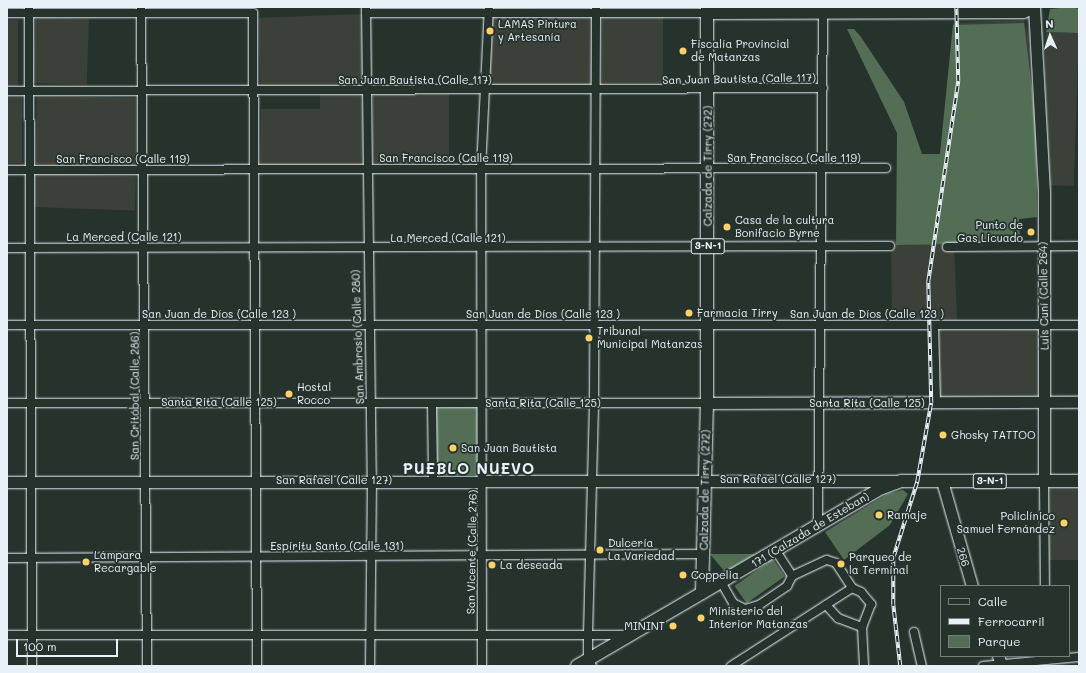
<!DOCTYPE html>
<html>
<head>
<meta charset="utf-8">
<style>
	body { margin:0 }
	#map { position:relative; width:1086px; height:673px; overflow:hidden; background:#26332d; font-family:Mali,sans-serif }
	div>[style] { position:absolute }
	.built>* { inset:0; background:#3b4139; transform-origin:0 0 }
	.green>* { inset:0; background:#546e55; transform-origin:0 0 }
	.roads { filter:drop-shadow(0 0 1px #e8f1f8) drop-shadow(0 0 1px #e8f1f8) }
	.street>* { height:8px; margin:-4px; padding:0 4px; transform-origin:4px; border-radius:4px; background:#26332d }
	.secondary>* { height:11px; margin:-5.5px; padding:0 5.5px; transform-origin:5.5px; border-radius:5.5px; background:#26332d }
	.primary>* { height:12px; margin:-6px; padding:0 6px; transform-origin:6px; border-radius:6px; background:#26332d }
	.rail>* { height:3.5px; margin-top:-1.75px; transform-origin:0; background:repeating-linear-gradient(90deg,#26332d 0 6px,#e8f1f8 0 12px); box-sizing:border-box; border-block:1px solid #e8f1f8 }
	.dots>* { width:11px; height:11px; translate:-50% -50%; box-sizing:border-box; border:2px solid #26332d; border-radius:50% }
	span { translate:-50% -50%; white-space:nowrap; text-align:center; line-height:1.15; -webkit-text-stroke:3.5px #26332d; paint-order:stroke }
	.shield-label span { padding:1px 3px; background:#26332d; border:1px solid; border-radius:3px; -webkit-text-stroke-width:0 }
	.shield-label { font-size:10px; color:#e8f1f8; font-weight:700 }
	.poi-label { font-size:11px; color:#e8f1f8 }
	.left { translate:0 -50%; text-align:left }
	.right { translate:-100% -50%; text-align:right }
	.street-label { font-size:11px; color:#e8f1f8 }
	.district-label { font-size:15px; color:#e8f1f8; font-weight:700; letter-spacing:1px }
	.frame { position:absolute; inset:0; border:8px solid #e8f1f8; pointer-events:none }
	.legend { position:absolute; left:940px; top:585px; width:130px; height:72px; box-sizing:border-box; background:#26332d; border:1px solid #747f7e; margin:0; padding:5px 7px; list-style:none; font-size:12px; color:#e8f1f8 }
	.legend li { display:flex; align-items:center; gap:8px; height:20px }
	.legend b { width:20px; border:1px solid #747f7e }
	.north { position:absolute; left:1030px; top:16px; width:40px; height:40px; -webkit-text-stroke:3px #26332d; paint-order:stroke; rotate:357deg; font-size:11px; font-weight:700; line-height:16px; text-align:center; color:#e8f1f8 }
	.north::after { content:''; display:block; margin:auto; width:14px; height:18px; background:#e8f1f8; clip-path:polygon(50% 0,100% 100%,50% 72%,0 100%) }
	.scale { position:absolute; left:16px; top:639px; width:102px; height:18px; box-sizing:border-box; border:2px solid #e8f1f8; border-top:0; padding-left:5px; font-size:12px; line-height:14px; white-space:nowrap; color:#e8f1f8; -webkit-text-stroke:3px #26332d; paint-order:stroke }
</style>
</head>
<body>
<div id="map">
	<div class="built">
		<i style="clip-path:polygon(496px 7px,592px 7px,496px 9px)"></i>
		<i style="left:365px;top:14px;width:74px;height:107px;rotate:88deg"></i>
		<i style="left:491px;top:14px;width:103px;height:72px;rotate:1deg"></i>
		<i style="left:35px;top:17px;width:54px;height:66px;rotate:2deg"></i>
		<i style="left:602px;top:17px;width:61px;height:66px"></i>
		<i style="left:7px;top:20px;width:11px;height:66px"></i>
		<i style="clip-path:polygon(1024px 20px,1028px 36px,1037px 217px,1019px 219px,1020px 243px,954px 245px,957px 320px,892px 319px,891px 240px,896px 239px,899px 154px,940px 154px,953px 23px)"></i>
		<i style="left:1046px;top:32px;width:33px;height:153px;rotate:2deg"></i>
		<i style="clip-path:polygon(320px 94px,364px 94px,363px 165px,260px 165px,261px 109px,320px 109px)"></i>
		<i style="left:373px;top:94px;width:76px;height:69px"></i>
		<i style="left:7px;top:96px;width:15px;height:67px"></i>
		<i style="left:37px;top:96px;width:100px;height:68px;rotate:1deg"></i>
		<i style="left:35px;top:173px;width:101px;height:34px;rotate:2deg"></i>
		<i style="left:939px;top:328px;width:101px;height:69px;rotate:1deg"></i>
		<i style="left:1048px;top:487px;width:31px;height:73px"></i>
	</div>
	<div class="green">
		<i style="clip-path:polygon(1071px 7px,1079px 9px,1079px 33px,1046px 32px,1050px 9px)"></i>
		<i style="clip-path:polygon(1024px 23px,1036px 122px,1037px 217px,1019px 219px,1020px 243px,896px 245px,897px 133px,847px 29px,854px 29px,861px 37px,904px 102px,922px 154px,940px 154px,953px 25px)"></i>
		<i style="clip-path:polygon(476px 407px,480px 413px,481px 471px,477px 475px,436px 475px,435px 408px)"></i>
		<i style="clip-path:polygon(903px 490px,908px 494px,890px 525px,844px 560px,825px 532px,887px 494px)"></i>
		<i style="clip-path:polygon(710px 554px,755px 554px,725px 572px)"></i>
		<i style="left:773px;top:559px;width:21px;height:47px;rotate:55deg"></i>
	</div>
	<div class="roads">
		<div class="street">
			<i style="left:29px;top:7px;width:659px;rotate:89.74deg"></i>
			<i style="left:141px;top:7px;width:659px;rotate:89.48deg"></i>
			<i style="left:366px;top:7px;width:473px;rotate:89.3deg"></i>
			<i style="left:372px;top:480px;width:186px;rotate:90.6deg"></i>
			<i style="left:7px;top:13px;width:246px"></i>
			<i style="left:253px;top:13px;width:653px;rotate:89.65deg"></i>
			<i style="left:366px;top:13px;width:341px"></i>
			<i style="left:7px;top:91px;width:816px;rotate:-0.21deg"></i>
			<i style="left:7px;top:170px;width:879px;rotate:-0.13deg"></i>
			<i style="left:947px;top:247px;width:132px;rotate:-0.4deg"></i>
			<i style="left:7px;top:248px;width:883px;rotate:-0.13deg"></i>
			<i style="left:7px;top:325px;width:1072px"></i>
			<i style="left:934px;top:325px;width:78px;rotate:88.5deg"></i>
			<i style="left:7px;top:403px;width:700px"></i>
			<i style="left:432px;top:403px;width:76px;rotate:89.2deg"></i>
			<i style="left:1044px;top:481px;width:105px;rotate:89.5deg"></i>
			<i style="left:818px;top:526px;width:519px;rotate:-89.45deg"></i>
			<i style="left:776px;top:551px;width:30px;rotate:57deg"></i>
			<i style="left:7px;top:558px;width:697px;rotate:-0.33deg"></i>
			<i style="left:721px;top:582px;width:24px;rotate:60deg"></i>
			<i style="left:733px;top:603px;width:13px;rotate:27deg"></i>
			<i style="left:745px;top:609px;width:15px;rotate:-16deg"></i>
			<i style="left:759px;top:605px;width:34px;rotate:-34deg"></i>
			<i style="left:787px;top:586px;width:11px;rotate:-63deg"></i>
			<i style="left:792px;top:576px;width:38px;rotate:-25deg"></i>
			<i style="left:827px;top:560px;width:9px;rotate:18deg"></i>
			<i style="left:836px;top:563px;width:30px;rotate:57deg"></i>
			<i style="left:852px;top:588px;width:10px;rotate:24deg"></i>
			<i style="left:861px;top:592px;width:16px;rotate:50deg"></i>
			<i style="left:871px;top:604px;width:25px;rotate:111deg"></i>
			<i style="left:862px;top:627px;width:39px;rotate:87deg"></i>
			<i style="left:826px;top:605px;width:18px;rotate:47deg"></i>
			<i style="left:838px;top:618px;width:26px;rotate:21deg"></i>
			<i style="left:914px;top:632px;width:35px;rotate:77deg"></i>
			<i style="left:7px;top:635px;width:620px"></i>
			<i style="left:482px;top:666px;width:497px;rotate:-90.1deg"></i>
			<i style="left:481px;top:169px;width:162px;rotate:-87.2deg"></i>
			<i style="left:592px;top:666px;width:8px;rotate:-120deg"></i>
			<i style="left:588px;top:659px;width:25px;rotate:-90deg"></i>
			<i style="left:588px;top:634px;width:231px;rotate:-88.5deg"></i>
			<i style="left:594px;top:403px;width:396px;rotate:-89.7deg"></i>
			<i style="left:731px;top:666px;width:144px;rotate:-32.8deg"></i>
			<i style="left:983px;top:666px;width:96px;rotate:-5.4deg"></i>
		</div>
		<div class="secondary">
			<i style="left:1034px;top:7px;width:185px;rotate:86.9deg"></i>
			<i style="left:1044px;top:192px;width:289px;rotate:90deg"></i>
			<i style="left:707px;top:13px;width:316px;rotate:-0.2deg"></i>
			<i style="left:1023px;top:12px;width:12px;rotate:-24deg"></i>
			<i style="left:707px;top:403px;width:372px;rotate:-0.2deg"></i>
			<i style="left:942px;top:481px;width:109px;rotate:74.1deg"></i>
			<i style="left:7px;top:482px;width:891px;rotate:-0.06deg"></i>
			<i style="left:998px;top:656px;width:11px;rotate:68deg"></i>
		</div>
		<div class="primary">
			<i style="left:702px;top:593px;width:190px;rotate:-88.5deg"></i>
			<i style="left:707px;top:403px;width:396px;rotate:-90deg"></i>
			<i style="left:577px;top:666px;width:353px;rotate:-30.3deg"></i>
			<i style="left:882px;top:488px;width:20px;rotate:-20deg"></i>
			<i style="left:901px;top:481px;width:178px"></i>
		</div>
	</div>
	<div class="rail">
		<i style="left:900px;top:666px;width:61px;rotate:-96.5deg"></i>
		<i style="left:893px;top:605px;width:47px;rotate:-90deg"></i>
		<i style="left:893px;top:558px;width:80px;rotate:-72.5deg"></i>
		<i style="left:917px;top:482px;width:80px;rotate:-80deg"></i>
		<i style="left:931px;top:403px;width:121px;rotate:-91.4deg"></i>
		<i style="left:928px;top:282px;width:203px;rotate:-81.5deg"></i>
		<i style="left:958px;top:81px;width:74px;rotate:-91.5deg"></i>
	</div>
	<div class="dots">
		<i style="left:490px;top:31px;background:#ffd166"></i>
		<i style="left:683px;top:51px;background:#ffd166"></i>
		<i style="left:727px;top:227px;background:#ffd166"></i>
		<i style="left:1031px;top:232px;background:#ffd166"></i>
		<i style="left:689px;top:313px;background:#ffd166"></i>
		<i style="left:589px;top:338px;background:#ffd166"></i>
		<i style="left:289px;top:394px;background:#ffd166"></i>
		<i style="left:943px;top:435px;background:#ffd166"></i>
		<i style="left:453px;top:448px;background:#ffd166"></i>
		<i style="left:879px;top:515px;background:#ffd166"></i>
		<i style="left:1064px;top:523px;background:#ffd166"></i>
		<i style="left:600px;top:550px;background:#ffd166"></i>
		<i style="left:86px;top:562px;background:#ffd166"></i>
		<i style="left:841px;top:564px;background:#ffd166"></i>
		<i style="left:492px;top:565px;background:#ffd166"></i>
		<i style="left:683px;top:575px;background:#ffd166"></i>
		<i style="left:701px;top:618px;background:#ffd166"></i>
		<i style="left:673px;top:626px;background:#ffd166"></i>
	</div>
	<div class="shield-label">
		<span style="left:708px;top:246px">3-N-1</span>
		<span style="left:990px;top:481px">3-N-1</span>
	</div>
	<div class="poi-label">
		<span class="left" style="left:498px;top:31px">LAMAS Pintura<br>y Artesanía</span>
		<span class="left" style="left:691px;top:51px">Fiscalía Provincial<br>de Matanzas</span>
		<span class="left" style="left:735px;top:227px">Casa de la cultura<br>Bonifacio Byrne</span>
		<span class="right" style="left:1023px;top:232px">Punto de<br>Gas Licuado</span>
		<span class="left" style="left:697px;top:313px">Farmacia Tirry</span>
		<span class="left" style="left:597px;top:338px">Tribunal<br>Municipal Matanzas</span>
		<span class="left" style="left:297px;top:394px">Hostal<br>Rocco</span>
		<span class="left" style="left:951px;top:435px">Ghosky TATTOO</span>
		<span class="left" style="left:461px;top:448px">San Juan Bautista</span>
		<span class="left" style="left:887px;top:515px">Ramaje</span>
		<span class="right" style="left:1055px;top:523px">Policlínico<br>Samuel Fernández</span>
		<span class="left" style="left:608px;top:550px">Dulcería<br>La Variedad</span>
		<span class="left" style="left:94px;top:562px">Lámpara<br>Recargable</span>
		<span class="left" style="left:849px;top:564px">Parqueo de<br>la Terminal</span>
		<span class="left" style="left:500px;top:565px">La deseada</span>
		<span class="left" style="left:691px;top:575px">Coppelia</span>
		<span class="left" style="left:709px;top:618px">Ministerio del<br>Interior Matanzas</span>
		<span class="right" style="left:665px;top:626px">MININT</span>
	</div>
	<div class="street-label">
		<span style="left:739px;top:79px;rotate:-1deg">San Juan Bautista (Calle 117)</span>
		<span style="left:415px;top:80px">San Juan Bautista (Calle 117)</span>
		<span style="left:446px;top:158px">San Francisco (Calle 119)</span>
		<span style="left:794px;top:158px">San Francisco (Calle 119)</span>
		<span style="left:123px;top:159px">San Francisco (Calle 119)</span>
		<span style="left:708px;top:166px;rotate:-90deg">Calzada de Tirry (272)</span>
		<span style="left:124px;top:237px">La Merced (Calle 121)</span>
		<span style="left:448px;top:238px">La Merced (Calle 121)</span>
		<span style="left:1044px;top:296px;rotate:-91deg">Luis Cuní (Calle 264)</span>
		<span style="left:219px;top:314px">San Juan de Díos (Calle 123 )</span>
		<span style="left:543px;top:314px">San Juan de Díos (Calle 123 )</span>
		<span style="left:867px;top:314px">San Juan de Díos (Calle 123 )</span>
		<span style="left:358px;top:337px;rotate:-92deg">San Ambrosio (Calle 280)</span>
		<span style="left:135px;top:396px;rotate:-90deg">San Critóbal (Calle 286)</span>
		<span style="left:219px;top:402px">Santa Rita (Calle 125)</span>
		<span style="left:543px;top:403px">Santa Rita (Calle 125)</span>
		<span style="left:867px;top:403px">Santa Rita (Calle 125)</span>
		<span style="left:778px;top:479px">San Rafael (Calle 127)</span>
		<span style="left:334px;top:480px">San Rafael (Calle 127)</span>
		<span style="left:705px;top:490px;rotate:-89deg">Calzada de Tirry (272)</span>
		<span style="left:810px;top:530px;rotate:-31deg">171 (Calzada de Esteban)</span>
		<span style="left:337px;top:546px">Espíritu Santo (Calle 131)</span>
		<span style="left:472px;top:552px;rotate:-89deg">San Vicente (Calle 276)</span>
		<span style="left:963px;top:557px;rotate:73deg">266</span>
	</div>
	<div class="district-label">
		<span style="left:469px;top:469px">PUEBLO NUEVO</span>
	</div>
	<div class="frame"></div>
	<ul class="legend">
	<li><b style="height:5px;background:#26332d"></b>Calle</li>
	<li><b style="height:5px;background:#e8f1f8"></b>Ferrocarril</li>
	<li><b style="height:11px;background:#546e55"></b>Parque</li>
	</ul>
	<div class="north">N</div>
	<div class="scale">100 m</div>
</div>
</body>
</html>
